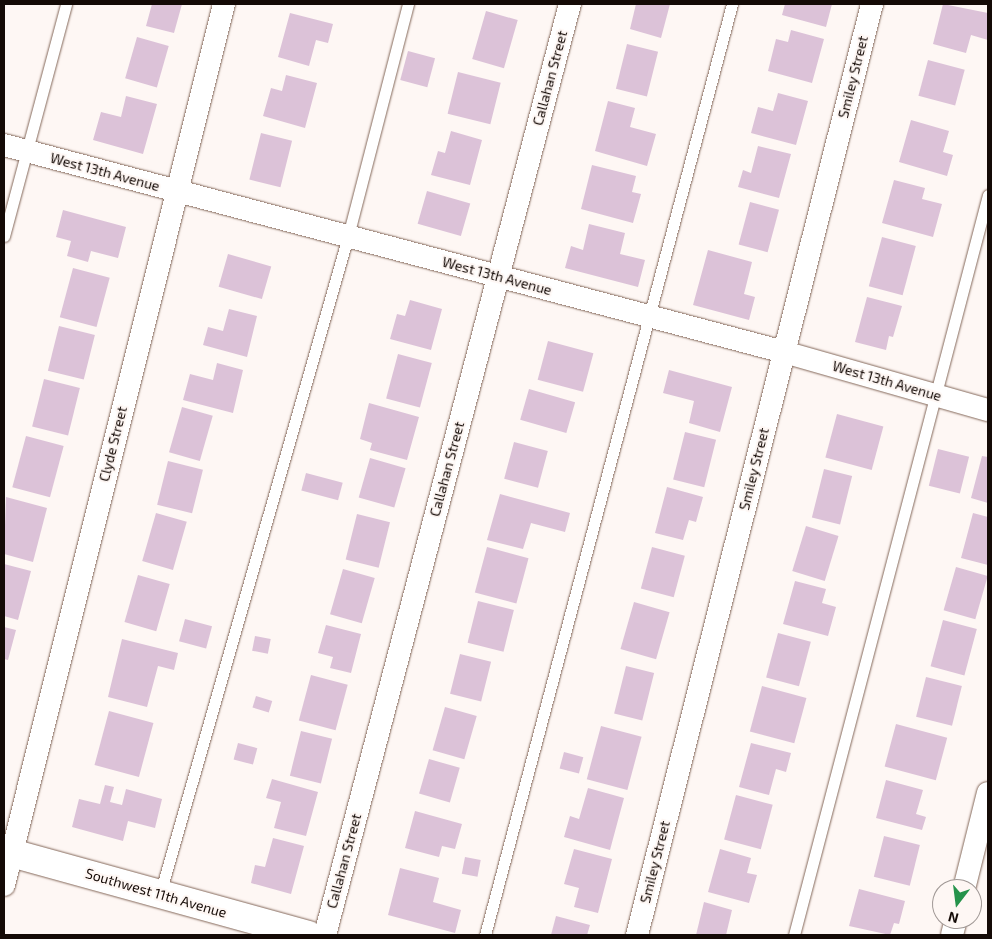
<!DOCTYPE html>
<html>
<head>
<meta charset="utf-8">
<style>
	body { margin:0 }
	#map { position:relative; width:992px; height:939px; overflow:hidden; background:#fef7f4; font-family:"Exo 2",sans-serif }
	div>[style] { position:absolute }
	.building>* { inset:0; background:#dcc2d8; transform-origin:0 0 }
	.roads { filter:drop-shadow(0 0 1px #84685a) drop-shadow(0 0 1px #84685a) }
	.lane>* { height:11px; margin:-5.5px; padding:0 5.5px; transform-origin:5.5px; border-radius:5.5px; background:#fff }
	.street>* { height:22px; margin:-11px; padding:0 11px; transform-origin:11px; border-radius:11px; background:#fff }
	.secondary>* { height:28px; margin:-14px; padding:0 14px; transform-origin:14px; border-radius:14px; background:#fff }
	span { translate:-50% -50%; white-space:nowrap; text-align:center; line-height:1.15; -webkit-text-stroke:4px #fef7f4; paint-order:stroke }
	.street-label { font-size:14px; color:#140a06 }
	.frame { position:absolute; inset:0; border:5px solid #140a06; pointer-events:none }
	.north { position:absolute; left:932px; top:879px; width:50px; height:50px; box-sizing:border-box; background:#fef7f4; border:1px solid #a09895; border-radius:50%; rotate:195deg; font-size:14px; font-weight:700; line-height:20px; text-align:center; color:#140a06 }
	.north::after { content:''; display:block; margin:auto; width:18px; height:22px; background:#25934b; clip-path:polygon(50% 0,100% 100%,50% 72%,0 100%) }
</style>
</head>
<body>
<div id="map">
	<div class="building">
		<i style="clip-path:polygon(152px 4px,182px 4px,174px 33px,146px 26px)"></i>
		<i style="clip-path:polygon(636px 4px,670px 4px,661px 38px,630px 29px)"></i>
		<i style="clip-path:polygon(785px 4px,832px 4px,826px 27px,782px 15px)"></i>
		<i style="clip-path:polygon(943px 4px,988px 13px,988px 40px,971px 35px,966px 53px,933px 44px)"></i>
		<i style="left:486px;top:11px;width:33px;height:50px;rotate:16deg"></i>
		<i style="clip-path:polygon(290px 13px,333px 24px,328px 43px,316px 40px,309px 66px,278px 57px)"></i>
		<i style="clip-path:polygon(791px 30px,824px 39px,812px 83px,768px 71px,776px 39px,788px 42px)"></i>
		<i style="left:137px;top:37px;width:33px;height:43px;rotate:16deg"></i>
		<i style="left:627px;top:44px;width:32px;height:46px;rotate:14deg"></i>
		<i style="left:408px;top:51px;width:28px;height:30px;rotate:15deg"></i>
		<i style="left:928px;top:60px;width:38px;height:37px;rotate:15deg"></i>
		<i style="left:458px;top:72px;width:44px;height:43px;rotate:14deg"></i>
		<i style="clip-path:polygon(286px 75px,317px 83px,305px 128px,263px 116px,271px 88px,282px 91px)"></i>
		<i style="clip-path:polygon(778px 93px,808px 101px,796px 145px,751px 133px,758px 107px,773px 111px)"></i>
		<i style="clip-path:polygon(126px 96px,157px 104px,143px 154px,93px 140px,101px 112px,121px 117px)"></i>
		<i style="clip-path:polygon(608px 101px,635px 108px,630px 127px,656px 134px,647px 166px,595px 151px)"></i>
		<i style="clip-path:polygon(911px 120px,949px 131px,943px 152px,953px 155px,947px 176px,899px 162px)"></i>
		<i style="clip-path:polygon(451px 131px,482px 140px,470px 185px,431px 175px,438px 151px,445px 153px)"></i>
		<i style="left:261px;top:133px;width:32px;height:48px;rotate:14deg"></i>
		<i style="clip-path:polygon(758px 146px,791px 154px,779px 198px,738px 187px,743px 170px,751px 173px)"></i>
		<i style="clip-path:polygon(592px 165px,636px 176px,632px 192px,641px 194px,633px 223px,581px 209px)"></i>
		<i style="clip-path:polygon(894px 180px,925px 188px,922px 199px,942px 204px,933px 237px,882px 223px)"></i>
		<i style="left:427px;top:191px;width:45px;height:34px;rotate:16deg"></i>
		<i style="left:750px;top:202px;width:30px;height:44px;rotate:15deg"></i>
		<i style="clip-path:polygon(63px 210px,126px 227px,118px 258px,91px 251px,88px 262px,67px 256px,71px 241px,56px 237px)"></i>
		<i style="clip-path:polygon(589px 224px,625px 233px,620px 254px,645px 260px,638px 287px,565px 268px,571px 246px,583px 250px)"></i>
		<i style="left:882px;top:237px;width:35px;height:51px;rotate:15deg"></i>
		<i style="clip-path:polygon(708px 250px,752px 262px,744px 294px,755px 297px,749px 320px,693px 305px)"></i>
		<i style="left:228px;top:254px;width:45px;height:34px;rotate:16deg"></i>
		<i style="left:73px;top:268px;width:38px;height:51px;rotate:15deg"></i>
		<i style="clip-path:polygon(867px 297px,902px 306px,893px 337px,889px 336px,886px 350px,855px 342px)"></i>
		<i style="clip-path:polygon(410px 300px,442px 309px,431px 350px,390px 339px,397px 314px,405px 316px)"></i>
		<i style="clip-path:polygon(229px 309px,257px 316px,247px 357px,203px 345px,208px 327px,223px 331px)"></i>
		<i style="left:59px;top:326px;width:37px;height:46px;rotate:14deg"></i>
		<i style="left:548px;top:341px;width:47px;height:40px;rotate:15deg"></i>
		<i style="left:398px;top:354px;width:35px;height:46px;rotate:15deg"></i>
		<i style="clip-path:polygon(217px 363px,243px 370px,233px 413px,183px 400px,190px 374px,213px 380px)"></i>
		<i style="clip-path:polygon(669px 370px,732px 387px,720px 432px,689px 423px,694px 401px,663px 393px)"></i>
		<i style="left:44px;top:379px;width:37px;height:49px;rotate:14deg"></i>
		<i style="left:529px;top:389px;width:48px;height:32px;rotate:16deg"></i>
		<i style="clip-path:polygon(369px 403px,419px 417px,407px 460px,370px 450px,372px 443px,360px 439px)"></i>
		<i style="left:182px;top:407px;width:32px;height:47px;rotate:16deg"></i>
		<i style="left:837px;top:414px;width:48px;height:45px;rotate:15deg"></i>
		<i style="left:685px;top:432px;width:32px;height:49px;rotate:14deg"></i>
		<i style="left:26px;top:436px;width:39px;height:53px;rotate:15deg"></i>
		<i style="left:514px;top:442px;width:35px;height:38px;rotate:15deg"></i>
		<i style="left:938px;top:449px;width:32px;height:38px;rotate:14deg"></i>
		<i style="clip-path:polygon(982px 456px,988px 457px,988px 503px,971px 498px)"></i>
		<i style="left:370px;top:458px;width:37px;height:41px;rotate:16deg"></i>
		<i style="left:168px;top:461px;width:36px;height:45px;rotate:14deg"></i>
		<i style="left:824px;top:469px;width:29px;height:50px;rotate:14deg"></i>
		<i style="left:306px;top:473px;width:38px;height:18px;rotate:15deg"></i>
		<i style="clip-path:polygon(667px 487px,703px 497px,696px 522px,689px 520px,683px 540px,655px 533px)"></i>
		<i style="clip-path:polygon(500px 494px,570px 513px,565px 532px,531px 523px,523px 549px,487px 540px)"></i>
		<i style="clip-path:polygon(6px 497px,47px 508px,33px 562px,4px 554px)"></i>
		<i style="left:156px;top:513px;width:32px;height:50px;rotate:16deg"></i>
		<i style="clip-path:polygon(973px 513px,988px 517px,988px 565px,961px 558px)"></i>
		<i style="left:357px;top:514px;width:34px;height:47px;rotate:14deg"></i>
		<i style="left:806px;top:526px;width:34px;height:47px;rotate:17deg"></i>
		<i style="left:487px;top:547px;width:43px;height:47px;rotate:15deg"></i>
		<i style="left:652px;top:547px;width:34px;height:43px;rotate:15deg"></i>
		<i style="clip-path:polygon(4px 564px,31px 571px,18px 620px,4px 616px)"></i>
		<i style="left:956px;top:567px;width:33px;height:45px;rotate:16deg"></i>
		<i style="left:343px;top:569px;width:33px;height:47px;rotate:16deg"></i>
		<i style="left:138px;top:575px;width:33px;height:49px;rotate:16deg"></i>
		<i style="clip-path:polygon(795px 581px,826px 589px,822px 603px,836px 607px,828px 636px,783px 624px)"></i>
		<i style="left:478px;top:601px;width:37px;height:43px;rotate:14deg"></i>
		<i style="left:634px;top:602px;width:37px;height:49px;rotate:16deg"></i>
		<i style="left:185px;top:619px;width:28px;height:23px;rotate:15deg"></i>
		<i style="left:943px;top:620px;width:35px;height:48px;rotate:15deg"></i>
		<i style="clip-path:polygon(326px 625px,361px 634px,351px 673px,330px 668px,333px 657px,318px 653px)"></i>
		<i style="clip-path:polygon(4px 627px,16px 630px,8px 660px,4px 659px)"></i>
		<i style="left:778px;top:633px;width:34px;height:46px;rotate:15deg"></i>
		<i style="left:255px;top:636px;width:16px;height:15px;rotate:11deg"></i>
		<i style="clip-path:polygon(122px 639px,178px 653px,174px 670px,158px 666px,147px 707px,108px 697px)"></i>
		<i style="left:460px;top:654px;width:32px;height:41px;rotate:14deg"></i>
		<i style="left:626px;top:666px;width:29px;height:49px;rotate:14deg"></i>
		<i style="left:311px;top:675px;width:38px;height:47px;rotate:15deg"></i>
		<i style="left:926px;top:677px;width:37px;height:41px;rotate:14deg"></i>
		<i style="left:762px;top:686px;width:46px;height:47px;rotate:15deg"></i>
		<i style="left:256px;top:696px;width:17px;height:12px;rotate:17deg"></i>
		<i style="left:445px;top:707px;width:33px;height:45px;rotate:16deg"></i>
		<i style="left:109px;top:711px;width:46px;height:56px;rotate:15deg"></i>
		<i style="left:896px;top:724px;width:53px;height:44px;rotate:15deg"></i>
		<i style="left:601px;top:726px;width:42px;height:55px;rotate:15deg"></i>
		<i style="left:301px;top:731px;width:32px;height:46px;rotate:14deg"></i>
		<i style="left:238px;top:743px;width:20px;height:17px;rotate:15deg"></i>
		<i style="clip-path:polygon(751px 743px,791px 753px,786px 772px,776px 769px,769px 795px,739px 787px)"></i>
		<i style="left:564px;top:752px;width:20px;height:17px;rotate:15deg"></i>
		<i style="left:429px;top:759px;width:32px;height:36px;rotate:16deg"></i>
		<i style="clip-path:polygon(272px 779px,318px 792px,306px 836px,274px 828px,281px 802px,266px 798px)"></i>
		<i style="clip-path:polygon(886px 780px,923px 790px,916px 814px,926px 817px,922px 830px,876px 818px)"></i>
		<i style="clip-path:polygon(105px 785px,114px 787px,110px 802px,122px 805px,126px 789px,162px 799px,155px 828px,128px 821px,123px 841px,72px 827px,79px 799px,100px 804px)"></i>
		<i style="clip-path:polygon(588px 788px,624px 798px,610px 850px,564px 837px,570px 816px,579px 819px)"></i>
		<i style="left:736px;top:795px;width:38px;height:46px;rotate:15deg"></i>
		<i style="clip-path:polygon(415px 811px,462px 824px,455px 849px,442px 846px,439px 857px,405px 848px)"></i>
		<i style="left:884px;top:836px;width:37px;height:42px;rotate:14deg"></i>
		<i style="clip-path:polygon(273px 838px,304px 846px,291px 894px,251px 883px,255px 865px,265px 867px)"></i>
		<i style="clip-path:polygon(574px 849px,612px 859px,598px 913px,574px 907px,579px 888px,564px 884px)"></i>
		<i style="clip-path:polygon(720px 849px,751px 858px,747px 873px,757px 875px,749px 903px,708px 892px)"></i>
		<i style="left:465px;top:857px;width:16px;height:17px;rotate:11deg"></i>
		<i style="clip-path:polygon(400px 868px,439px 878px,433px 902px,461px 910px,455px 933px,388px 915px)"></i>
		<i style="clip-path:polygon(859px 889px,905px 901px,899px 924px,894px 923px,890px 935px,849px 926px)"></i>
		<i style="clip-path:polygon(704px 902px,732px 910px,726px 935px,696px 935px)"></i>
		<i style="clip-path:polygon(556px 916px,590px 925px,587px 935px,551px 935px)"></i>
	</div>
	<div class="roads">
		<div class="lane">
			<i style="left:4px;top:236px;width:240px;rotate:-75deg"></i>
			<i style="left:160px;top:894px;width:684px;rotate:-74.05deg"></i>
			<i style="left:348px;top:236px;width:240px;rotate:-75.5deg"></i>
			<i style="left:485px;top:935px;width:963px;rotate:-75.14deg"></i>
			<i style="left:794px;top:935px;width:765px;rotate:-75.31deg"></i>
		</div>
		<div class="street">
			<i style="left:4px;top:145px;width:807px;rotate:14.86deg"></i>
			<i style="left:784px;top:352px;width:212px;rotate:15.9deg"></i>
			<i style="left:4px;top:885px;width:908px;rotate:-75.98deg"></i>
			<i style="left:964px;top:889px;width:99px;rotate:-76deg"></i>
			<i style="left:325px;top:935px;width:963px;rotate:-75.26deg"></i>
			<i style="left:637px;top:935px;width:960px;rotate:-75.83deg"></i>
			<i style="left:952px;top:935px;width:16px;rotate:-76deg"></i>
		</div>
		<div class="secondary">
			<i style="left:4px;top:851px;width:316px;rotate:15.4deg"></i>
		</div>
	</div>
	<div class="street-label">
		<span style="left:853px;top:77px;rotate:-76deg">Smiley Street</span>
		<span style="left:550px;top:78px;rotate:-75deg">Callahan Street</span>
		<span style="left:105px;top:172px;rotate:15deg">West 13th Avenue</span>
		<span style="left:497px;top:276px;rotate:15deg">West 13th Avenue</span>
		<span style="left:887px;top:381px;rotate:16deg">West 13th Avenue</span>
		<span style="left:113px;top:444px;rotate:-76deg">Clyde Street</span>
		<span style="left:447px;top:469px;rotate:-75deg">Callahan Street</span>
		<span style="left:754px;top:469px;rotate:-76deg">Smiley Street</span>
		<span style="left:344px;top:861px;rotate:-75deg">Callahan Street</span>
		<span style="left:655px;top:862px;rotate:-76deg">Smiley Street</span>
		<span style="left:156px;top:893px;rotate:16deg">Southwest 11th Avenue</span>
	</div>
	<div class="frame"></div>
	<div class="north">N</div>
</div>
</body>
</html>
